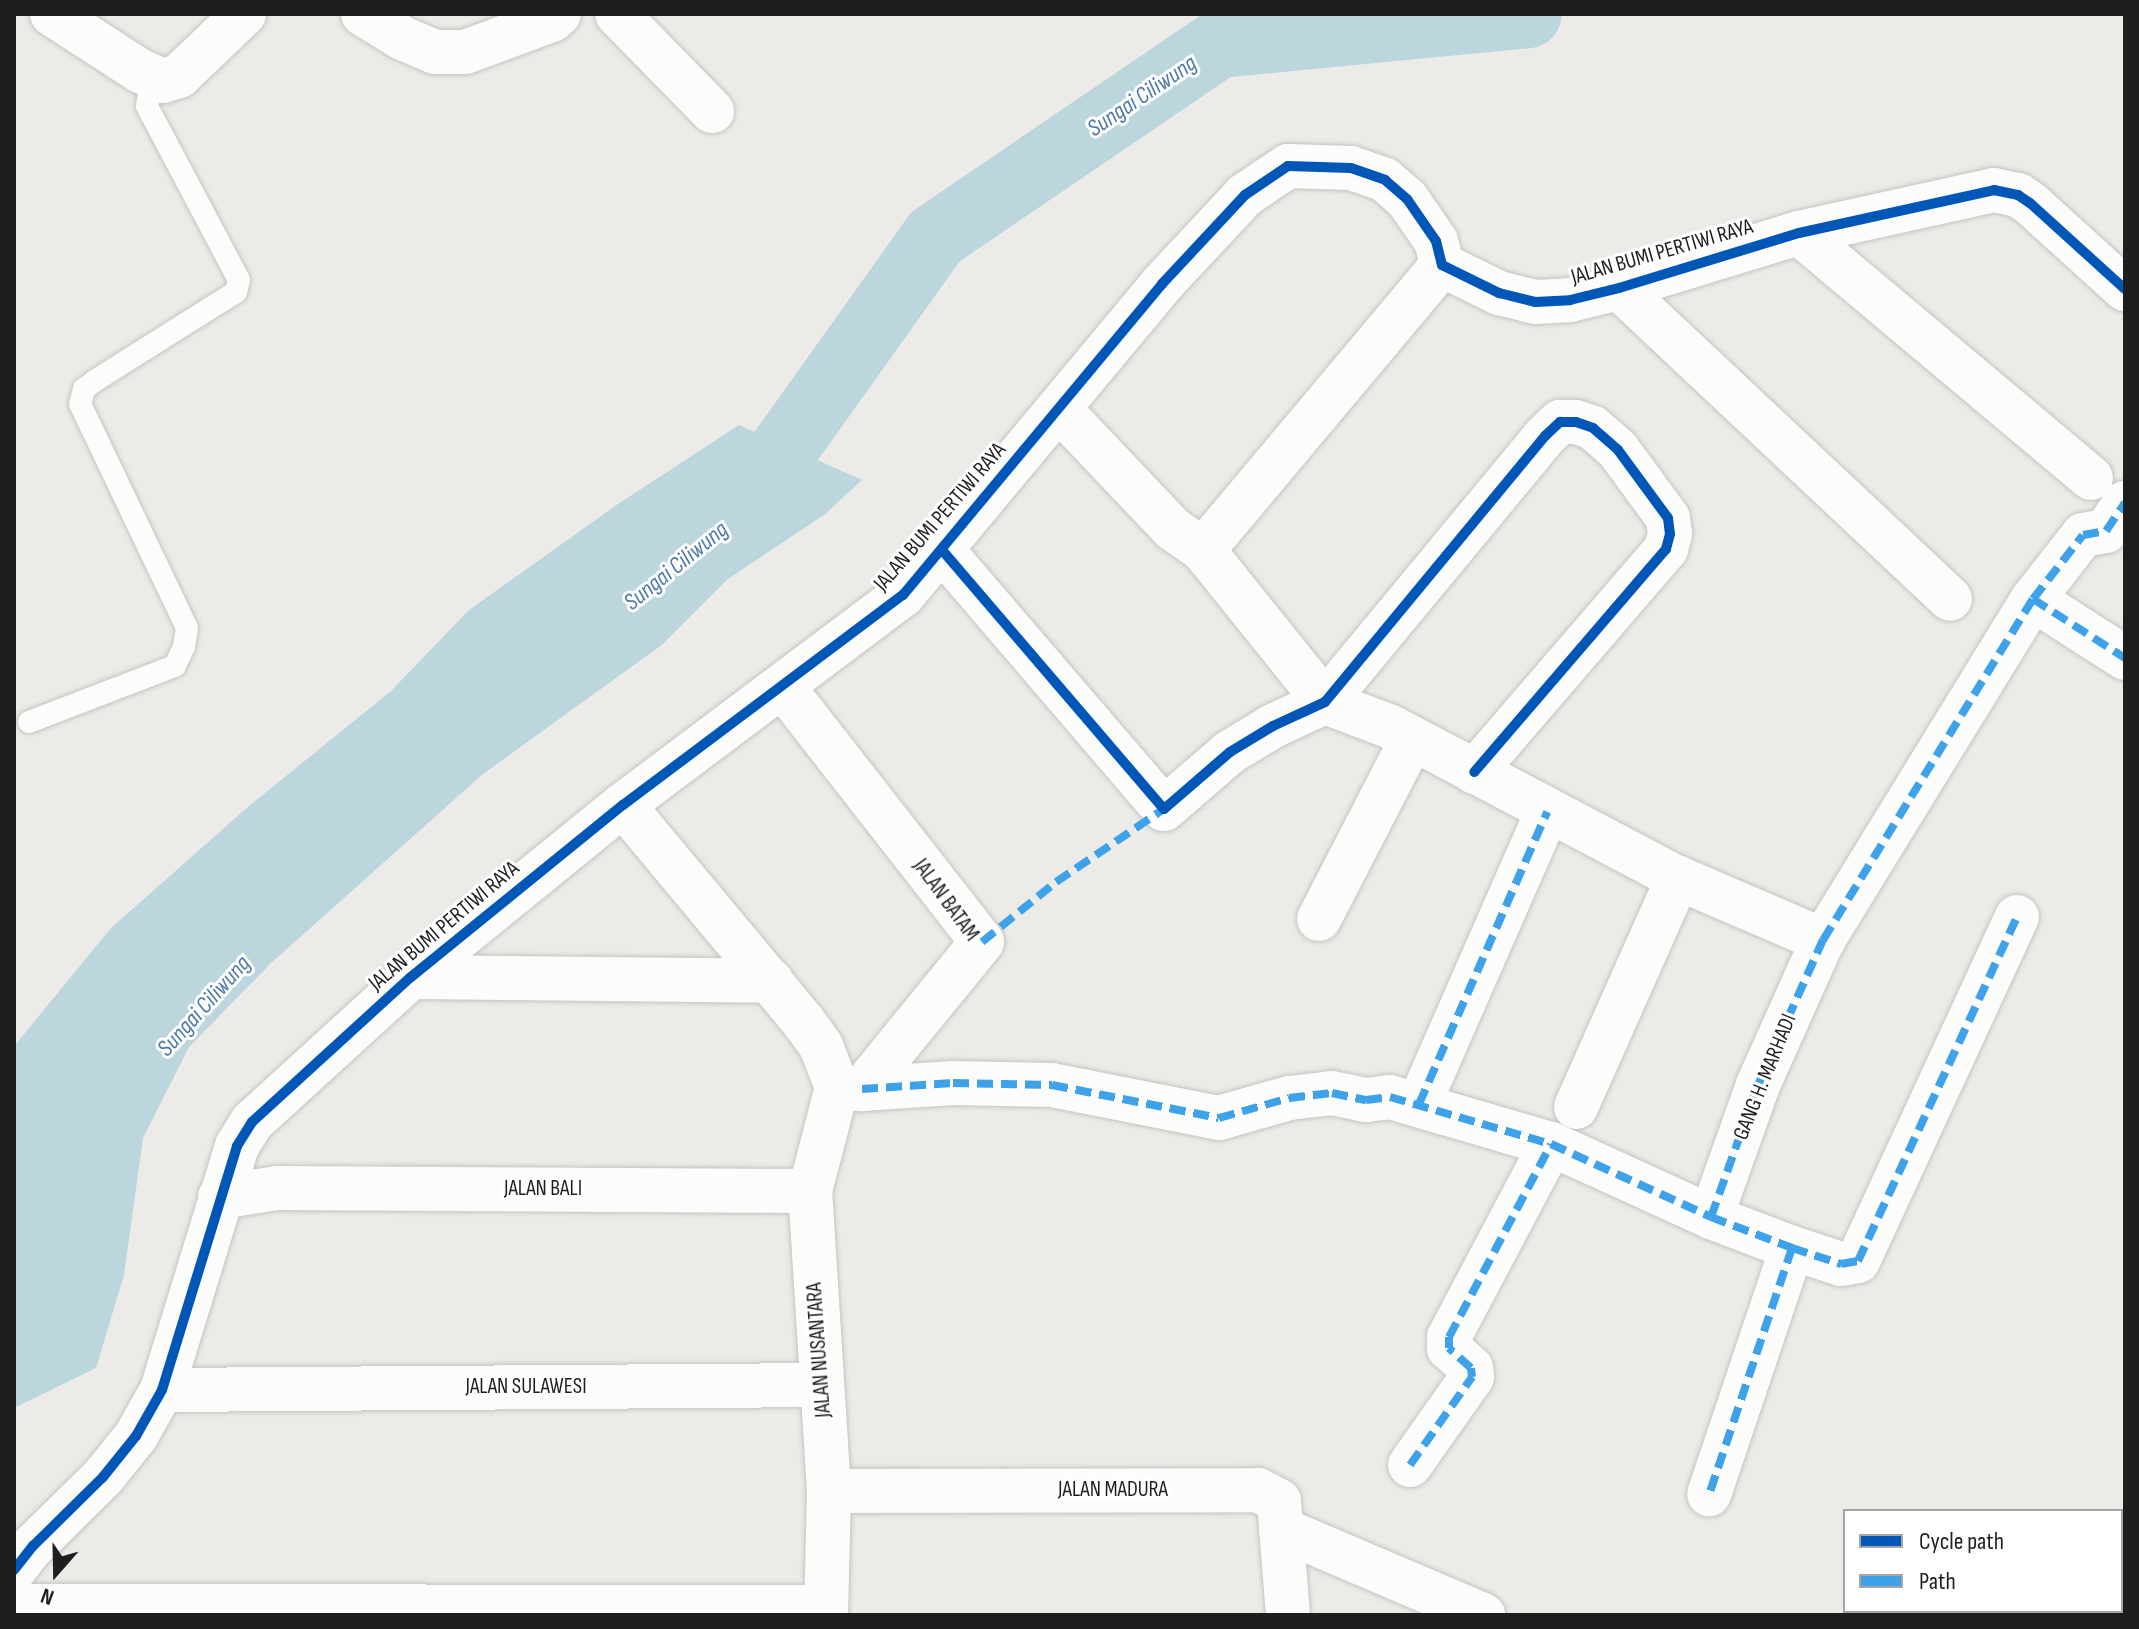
<!DOCTYPE html>
<html>
<head>
<meta charset="utf-8">
<style>
	body { margin:0 }
	#map { position:relative; width:2139px; height:1629px; overflow:hidden; background:#ecebe7; font-family:"Sofia Sans Condensed",sans-serif }
	div>[style] { position:absolute }
	.water>* { inset:0; background:#bcd6de }
	.river>* { height:68px; margin:-34px; padding:0 34px; transform-origin:34px; border-radius:34px; background:#bcd6de }
	.roads { filter:drop-shadow(0 0 2px #c5c4c3) drop-shadow(0 0 2px #c5c4c3) }
	.lane>* { height:22px; margin:-11px; padding:0 11px; transform-origin:11px; border-radius:11px; background:#fcfcfb }
	.street>* { height:44px; margin:-22px; padding:0 22px; transform-origin:22px; border-radius:22px; background:#fcfcfb }
	.quiet>* { height:8px; margin-top:-4px; transform-origin:0; background:repeating-linear-gradient(90deg,#3da2ea 0 16px,transparent 0 24px) }
	.cycleway>* { height:10px; margin:-5px; padding:0 5px; transform-origin:5px; border-radius:5px; background:#0057b8 }
	span { translate:-50% -50%; white-space:nowrap; text-align:center; line-height:1.15; -webkit-text-stroke:6px #fff; paint-order:stroke }
	.street-label { font-size:22px; color:#1e1e1e }
	.water-label { font-size:24px; color:#4f79a9; font-style:italic }
	.frame { position:absolute; inset:0; border:16px solid #1e1e1e; pointer-events:none }
	.legend { position:absolute; left:1843px; top:1509px; width:280px; height:104px; box-sizing:border-box; background:#fff; border:2px solid #a5a5a5; margin:0; padding:10px 14px; list-style:none; font-size:24px; color:#1e1e1e }
	.legend li { display:flex; align-items:center; gap:16px; height:40px }
	.legend b { width:40px; border:2px solid #a5a5a5 }
	.north { position:absolute; left:16px; top:1533px; width:80px; height:80px; -webkit-text-stroke:6px #fff; paint-order:stroke; rotate:200deg; font-size:22px; font-weight:700; line-height:32px; text-align:center; color:#1e1e1e }
	.north::after { content:''; display:block; margin:auto; width:28px; height:36px; background:#1e1e1e; clip-path:polygon(50% 0,100% 100%,50% 72%,0 100%) }
</style>
</head>
<body>
<div id="map">
	<div class="water">
		<i style="clip-path:polygon(739px 425px,862px 480px,824px 515px,728px 579px,663px 644px,483px 774px,271px 963px,189px 1047px,143px 1138px,124px 1275px,96px 1368px,14px 1408px,15px 1045px,111px 928px,249px 806px,391px 691px,469px 610px,618px 504px)"></i>
	</div>
	<div class="river">
		<i style="left:732px;top:522px;width:350px;rotate:-54.5deg"></i>
		<i style="left:935px;top:237px;width:343px;rotate:-34.2deg"></i>
		<i style="left:1219px;top:44px;width:310px;rotate:-5.5deg"></i>
	</div>
	<div class="roads">
		<div class="lane">
			<i style="left:29px;top:722px;width:156px;rotate:-21deg"></i>
			<i style="left:175px;top:666px;width:21px;rotate:-65deg"></i>
			<i style="left:184px;top:647px;width:19px;rotate:-81deg"></i>
			<i style="left:187px;top:628px;width:248px;rotate:-115.5deg"></i>
			<i style="left:80px;top:404px;width:16px;rotate:-75deg"></i>
			<i style="left:84px;top:389px;width:15px;rotate:-37deg"></i>
			<i style="left:96px;top:380px;width:165px;rotate:-32.2deg"></i>
			<i style="left:236px;top:292px;width:12px;rotate:-76deg"></i>
			<i style="left:239px;top:280px;width:197px;rotate:-117.9deg"></i>
			<i style="left:147px;top:106px;width:30px;rotate:-81deg"></i>
		</div>
		<div class="street">
			<i style="left:52px;top:14px;width:105px;rotate:32.9deg"></i>
			<i style="left:140px;top:71px;width:25px;rotate:23deg"></i>
			<i style="left:163px;top:81px;width:17px;rotate:-17deg"></i>
			<i style="left:179px;top:76px;width:90px;rotate:-43.6deg"></i>
			<i style="left:363px;top:14px;width:46px;rotate:31.6deg"></i>
			<i style="left:402px;top:38px;width:36px;rotate:23deg"></i>
			<i style="left:435px;top:52px;width:30px"></i>
			<i style="left:465px;top:52px;width:93px;rotate:-20.2deg"></i>
			<i style="left:552px;top:20px;width:9px;rotate:-41deg"></i>
			<i style="left:617px;top:14px;width:136px;rotate:45.6deg"></i>
			<i style="left:1799px;top:233px;width:381px;rotate:40deg"></i>
			<i style="left:1619px;top:288px;width:454px;rotate:43.2deg"></i>
			<i style="left:1059px;top:409px;width:166px;rotate:46.5deg"></i>
			<i style="left:1173px;top:529px;width:37px;rotate:35deg"></i>
			<i style="left:1203px;top:550px;width:195px;rotate:51.2deg"></i>
			<i style="left:1325px;top:702px;width:71px;rotate:20.7deg"></i>
			<i style="left:1391px;top:727px;width:324px;rotate:27.8deg"></i>
			<i style="left:1678px;top:878px;width:158px;rotate:23.2deg"></i>
			<i style="left:942px;top:550px;width:341px;rotate:49.4deg"></i>
			<i style="left:1164px;top:809px;width:87px;rotate:-40.8deg"></i>
			<i style="left:1230px;top:752px;width:50px;rotate:-31.2deg"></i>
			<i style="left:1273px;top:726px;width:57px;rotate:-24.8deg"></i>
			<i style="left:1325px;top:702px;width:345px;rotate:-50.4deg"></i>
			<i style="left:1545px;top:436px;width:21px;rotate:-43deg"></i>
			<i style="left:1560px;top:422px;width:16px"></i>
			<i style="left:1576px;top:422px;width:18px;rotate:19deg"></i>
			<i style="left:1593px;top:428px;width:33px;rotate:41deg"></i>
			<i style="left:1618px;top:450px;width:84px;rotate:53.7deg"></i>
			<i style="left:1668px;top:518px;width:16px;rotate:83deg"></i>
			<i style="left:1670px;top:534px;width:16px;rotate:105deg"></i>
			<i style="left:1666px;top:549px;width:294px;rotate:130.7deg"></i>
			<i style="left:1203px;top:550px;width:372px;rotate:-50deg"></i>
			<i style="left:2033px;top:599px;width:109px;rotate:32.7deg"></i>
			<i style="left:783px;top:687px;width:323px;rotate:52deg"></i>
			<i style="left:982px;top:942px;width:190px;rotate:129.2deg"></i>
			<i style="left:862px;top:1089px;width:15px;rotate:-176deg"></i>
			<i style="left:623px;top:805px;width:281px;rotate:50.2deg"></i>
			<i style="left:803px;top:1021px;width:31px;rotate:54deg"></i>
			<i style="left:821px;top:1046px;width:44px;rotate:68.7deg"></i>
			<i style="left:1319px;top:919px;width:203px;rotate:-62.7deg"></i>
			<i style="left:411px;top:977px;width:360px;rotate:0.6deg"></i>
			<i style="left:862px;top:1089px;width:91px;rotate:-3.8deg"></i>
			<i style="left:953px;top:1083px;width:99px;rotate:1.2deg"></i>
			<i style="left:1052px;top:1085px;width:170px;rotate:11.2deg"></i>
			<i style="left:1219px;top:1118px;width:73px;rotate:-15.9deg"></i>
			<i style="left:1289px;top:1098px;width:43px;rotate:-6.6deg"></i>
			<i style="left:1332px;top:1093px;width:35px;rotate:12deg"></i>
			<i style="left:1366px;top:1100px;width:24px;rotate:-7deg"></i>
			<i style="left:1390px;top:1097px;width:168px;rotate:16.3deg"></i>
			<i style="left:1551px;top:1144px;width:176px;rotate:24.5deg"></i>
			<i style="left:1711px;top:1217px;width:87px;rotate:20.9deg"></i>
			<i style="left:1792px;top:1248px;width:260px;rotate:108.6deg"></i>
			<i style="left:1419px;top:1104px;width:319px;rotate:-66.3deg"></i>
			<i style="left:1576px;top:1107px;width:251px;rotate:-66deg"></i>
			<i style="left:220px;top:1197px;width:58px;rotate:-9deg"></i>
			<i style="left:277px;top:1188px;width:533px;rotate:0.32deg"></i>
			<i style="left:1711px;top:1217px;width:140px;rotate:-70.4deg"></i>
			<i style="left:1758px;top:1085px;width:159px;rotate:-65.9deg"></i>
			<i style="left:1823px;top:940px;width:400px;rotate:-58.4deg"></i>
			<i style="left:2033px;top:599px;width:81px;rotate:-52deg"></i>
			<i style="left:2083px;top:535px;width:23px;rotate:-10deg"></i>
			<i style="left:2106px;top:531px;width:34px;rotate:-56deg"></i>
			<i style="left:1792px;top:1248px;width:52px;rotate:18.1deg"></i>
			<i style="left:1841px;top:1264px;width:17px;rotate:-10deg"></i>
			<i style="left:1858px;top:1261px;width:379px;rotate:-65.2deg"></i>
			<i style="left:162px;top:1390px;width:659px;rotate:-0.43deg"></i>
			<i style="left:1410px;top:1465px;width:108px;rotate:-54.8deg"></i>
			<i style="left:1472px;top:1377px;width:9px;rotate:-96deg"></i>
			<i style="left:1471px;top:1368px;width:30px;rotate:-138deg"></i>
			<i style="left:1449px;top:1348px;width:11px;rotate:-90deg"></i>
			<i style="left:1449px;top:1337px;width:218px;rotate:-62.1deg"></i>
			<i style="left:829px;top:1491px;width:429px;rotate:-0.1deg"></i>
			<i style="left:1258px;top:1490px;width:24px;rotate:28deg"></i>
			<i style="left:1279px;top:1501px;width:114px;rotate:85.5deg"></i>
			<i style="left:1281px;top:1529px;width:220px;rotate:23.1deg"></i>
			<i style="left:14px;top:1570px;width:31px;rotate:-52deg"></i>
			<i style="left:33px;top:1546px;width:98px;rotate:-44.6deg"></i>
			<i style="left:103px;top:1477px;width:53px;rotate:-51.2deg"></i>
			<i style="left:136px;top:1436px;width:53px;rotate:-60.5deg"></i>
			<i style="left:162px;top:1390px;width:255px;rotate:-72.9deg"></i>
			<i style="left:237px;top:1146px;width:28px;rotate:-58deg"></i>
			<i style="left:252px;top:1122px;width:215px;rotate:-42.4deg"></i>
			<i style="left:411px;top:977px;width:273px;rotate:-39.1deg"></i>
			<i style="left:623px;top:805px;width:350px;rotate:-36.9deg"></i>
			<i style="left:903px;top:595px;width:405px;rotate:-50.2deg"></i>
			<i style="left:1162px;top:284px;width:122px;rotate:-47deg"></i>
			<i style="left:1245px;top:195px;width:52px;rotate:-34deg"></i>
			<i style="left:1288px;top:166px;width:63px;rotate:1.8deg"></i>
			<i style="left:1351px;top:168px;width:36px;rotate:19deg"></i>
			<i style="left:1385px;top:180px;width:29px;rotate:41deg"></i>
			<i style="left:1407px;top:199px;width:51px;rotate:55.4deg"></i>
			<i style="left:1436px;top:241px;width:25px;rotate:76deg"></i>
			<i style="left:1442px;top:265px;width:64px;rotate:26.2deg"></i>
			<i style="left:1499px;top:293px;width:37px;rotate:14deg"></i>
			<i style="left:1535px;top:302px;width:35px;rotate:-3deg"></i>
			<i style="left:1570px;top:300px;width:50px;rotate:-13.8deg"></i>
			<i style="left:1619px;top:288px;width:188px;rotate:-17deg"></i>
			<i style="left:1799px;top:233px;width:200px;rotate:-12.4deg"></i>
			<i style="left:1994px;top:190px;width:25px;rotate:12deg"></i>
			<i style="left:2018px;top:195px;width:14px;rotate:34deg"></i>
			<i style="left:2030px;top:203px;width:128px;rotate:42.2deg"></i>
			<i style="left:14px;top:1606px;width:812px;rotate:0.07deg"></i>
			<i style="left:826px;top:1615px;width:124px;rotate:-88.6deg"></i>
			<i style="left:829px;top:1491px;width:301px;rotate:-93.6deg"></i>
			<i style="left:810px;top:1191px;width:107px;rotate:-75.4deg"></i>
		</div>
	</div>
	<div class="quiet">
		<i style="left:2033px;top:599px;width:109px;rotate:32.7deg"></i>
		<i style="left:982px;top:942px;width:95px;rotate:-39deg"></i>
		<i style="left:1056px;top:882px;width:130px;rotate:-34.1deg"></i>
		<i style="left:862px;top:1089px;width:91px;rotate:-3.8deg"></i>
		<i style="left:953px;top:1083px;width:99px;rotate:1.2deg"></i>
		<i style="left:1052px;top:1085px;width:170px;rotate:11.2deg"></i>
		<i style="left:1219px;top:1118px;width:73px;rotate:-15.9deg"></i>
		<i style="left:1289px;top:1098px;width:43px;rotate:-6.6deg"></i>
		<i style="left:1332px;top:1093px;width:35px;rotate:12deg"></i>
		<i style="left:1366px;top:1100px;width:24px;rotate:-7deg"></i>
		<i style="left:1390px;top:1097px;width:168px;rotate:16.3deg"></i>
		<i style="left:1551px;top:1144px;width:176px;rotate:24.5deg"></i>
		<i style="left:1711px;top:1217px;width:87px;rotate:20.9deg"></i>
		<i style="left:1792px;top:1248px;width:260px;rotate:108.6deg"></i>
		<i style="left:1419px;top:1104px;width:319px;rotate:-66.3deg"></i>
		<i style="left:1711px;top:1217px;width:140px;rotate:-70.4deg"></i>
		<i style="left:1758px;top:1085px;width:159px;rotate:-65.9deg"></i>
		<i style="left:1823px;top:940px;width:400px;rotate:-58.4deg"></i>
		<i style="left:2033px;top:599px;width:81px;rotate:-52deg"></i>
		<i style="left:2083px;top:535px;width:23px;rotate:-10deg"></i>
		<i style="left:2106px;top:531px;width:34px;rotate:-56deg"></i>
		<i style="left:1792px;top:1248px;width:52px;rotate:18.1deg"></i>
		<i style="left:1841px;top:1264px;width:17px;rotate:-10deg"></i>
		<i style="left:1858px;top:1261px;width:379px;rotate:-65.2deg"></i>
		<i style="left:1410px;top:1465px;width:108px;rotate:-54.8deg"></i>
		<i style="left:1472px;top:1377px;width:9px;rotate:-96deg"></i>
		<i style="left:1471px;top:1368px;width:30px;rotate:-138deg"></i>
		<i style="left:1449px;top:1348px;width:11px;rotate:-90deg"></i>
		<i style="left:1449px;top:1337px;width:218px;rotate:-62.1deg"></i>
	</div>
	<div class="cycleway">
		<i style="left:942px;top:550px;width:341px;rotate:49.4deg"></i>
		<i style="left:1164px;top:809px;width:87px;rotate:-40.8deg"></i>
		<i style="left:1230px;top:752px;width:50px;rotate:-31.2deg"></i>
		<i style="left:1273px;top:726px;width:57px;rotate:-24.8deg"></i>
		<i style="left:1325px;top:702px;width:345px;rotate:-50.4deg"></i>
		<i style="left:1545px;top:436px;width:21px;rotate:-43deg"></i>
		<i style="left:1560px;top:422px;width:16px"></i>
		<i style="left:1576px;top:422px;width:18px;rotate:19deg"></i>
		<i style="left:1593px;top:428px;width:33px;rotate:41deg"></i>
		<i style="left:1618px;top:450px;width:84px;rotate:53.7deg"></i>
		<i style="left:1668px;top:518px;width:16px;rotate:83deg"></i>
		<i style="left:1670px;top:534px;width:16px;rotate:105deg"></i>
		<i style="left:1666px;top:549px;width:294px;rotate:130.7deg"></i>
		<i style="left:14px;top:1570px;width:31px;rotate:-52deg"></i>
		<i style="left:33px;top:1546px;width:98px;rotate:-44.6deg"></i>
		<i style="left:103px;top:1477px;width:53px;rotate:-51.2deg"></i>
		<i style="left:136px;top:1436px;width:53px;rotate:-60.5deg"></i>
		<i style="left:162px;top:1390px;width:255px;rotate:-72.9deg"></i>
		<i style="left:237px;top:1146px;width:28px;rotate:-58deg"></i>
		<i style="left:252px;top:1122px;width:215px;rotate:-42.4deg"></i>
		<i style="left:411px;top:977px;width:273px;rotate:-39.1deg"></i>
		<i style="left:623px;top:805px;width:350px;rotate:-36.9deg"></i>
		<i style="left:903px;top:595px;width:405px;rotate:-50.2deg"></i>
		<i style="left:1162px;top:284px;width:122px;rotate:-47deg"></i>
		<i style="left:1245px;top:195px;width:52px;rotate:-34deg"></i>
		<i style="left:1288px;top:166px;width:63px;rotate:1.8deg"></i>
		<i style="left:1351px;top:168px;width:36px;rotate:19deg"></i>
		<i style="left:1385px;top:180px;width:29px;rotate:41deg"></i>
		<i style="left:1407px;top:199px;width:51px;rotate:55.4deg"></i>
		<i style="left:1436px;top:241px;width:25px;rotate:76deg"></i>
		<i style="left:1442px;top:265px;width:64px;rotate:26.2deg"></i>
		<i style="left:1499px;top:293px;width:37px;rotate:14deg"></i>
		<i style="left:1535px;top:302px;width:35px;rotate:-3deg"></i>
		<i style="left:1570px;top:300px;width:50px;rotate:-13.8deg"></i>
		<i style="left:1619px;top:288px;width:188px;rotate:-17deg"></i>
		<i style="left:1799px;top:233px;width:200px;rotate:-12.4deg"></i>
		<i style="left:1994px;top:190px;width:25px;rotate:12deg"></i>
		<i style="left:2018px;top:195px;width:14px;rotate:34deg"></i>
		<i style="left:2030px;top:203px;width:128px;rotate:42.2deg"></i>
	</div>
	<div class="street-label">
		<span style="left:1662px;top:252px;rotate:-16deg">JALAN BUMI PERTIWI RAYA</span>
		<span style="left:940px;top:517px;rotate:-49deg">JALAN BUMI PERTIWI RAYA</span>
		<span style="left:946px;top:900px;rotate:54deg">JALAN BATAM</span>
		<span style="left:444px;top:926px;rotate:-40deg">JALAN BUMI PERTIWI RAYA</span>
		<span style="left:1765px;top:1077px;rotate:-68deg">GANG H. MARHADI</span>
		<span style="left:543px;top:1189px">JALAN BALI</span>
		<span style="left:819px;top:1350px;rotate:-94deg">JALAN NUSANTARA</span>
		<span style="left:526px;top:1387px">JALAN SULAWESI</span>
		<span style="left:1113px;top:1490px">JALAN MADURA</span>
	</div>
	<div class="water-label">
		<span style="left:1142px;top:96px;rotate:-34deg">Sungai Ciliwung</span>
		<span style="left:676px;top:566px;rotate:-39deg">Sungai Ciliwung</span>
		<span style="left:204px;top:1006px;rotate:-48deg">Sungai Ciliwung</span>
	</div>
	<div class="frame"></div>
	<ul class="legend">
	<li><b style="height:10px;background:#0057b8"></b>Cycle path</li>
	<li><b style="height:10px;background:#3da2ea"></b>Path</li>
	</ul>
	<div class="north">N</div>
</div>
</body>
</html>
